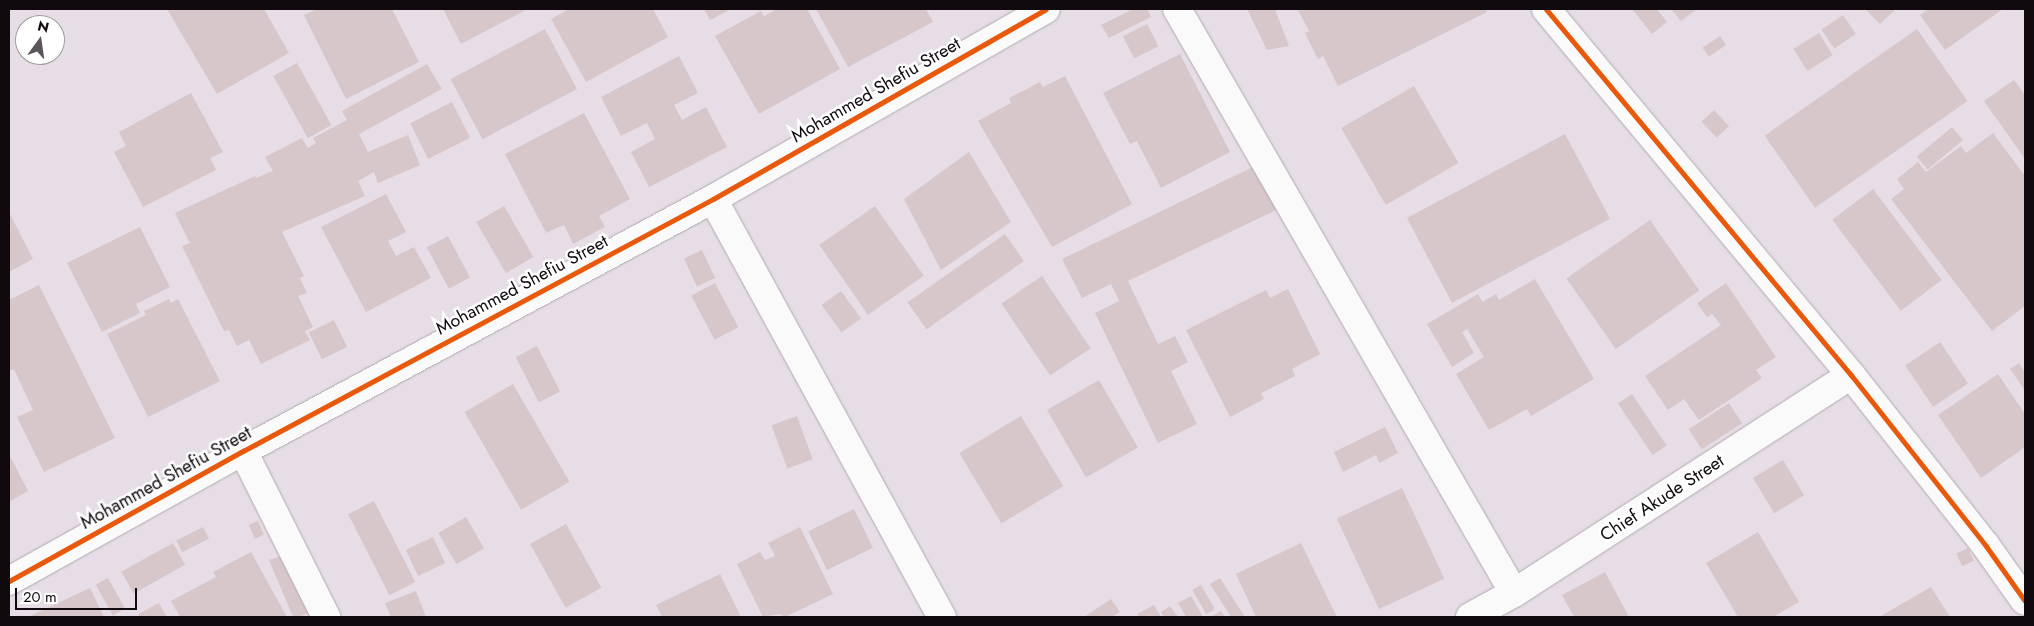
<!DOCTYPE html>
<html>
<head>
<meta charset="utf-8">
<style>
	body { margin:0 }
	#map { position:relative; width:2034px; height:626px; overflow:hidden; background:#e7dde6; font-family:Jost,sans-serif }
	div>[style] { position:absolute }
	.building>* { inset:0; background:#d7c7ca; transform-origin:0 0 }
	.roads { filter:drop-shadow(0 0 1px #b2aab1) drop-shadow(0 0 1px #b2aab1) }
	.street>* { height:28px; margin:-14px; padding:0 14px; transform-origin:14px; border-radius:14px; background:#fbfafb }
	.cycleway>* { height:5px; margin:-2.5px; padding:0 2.5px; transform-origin:2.5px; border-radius:2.5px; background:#e8590c }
	span { translate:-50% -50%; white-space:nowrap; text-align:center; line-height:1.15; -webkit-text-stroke:5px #fff; paint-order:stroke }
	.street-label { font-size:18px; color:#100a0f }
	.frame { position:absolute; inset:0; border:10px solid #100a0f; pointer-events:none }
	.north { position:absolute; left:15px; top:15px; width:50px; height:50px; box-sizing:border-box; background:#fff; border:1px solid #9f9d9f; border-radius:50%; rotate:14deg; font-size:14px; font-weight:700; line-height:20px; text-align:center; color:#100a0f }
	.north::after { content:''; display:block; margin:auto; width:18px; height:22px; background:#5b545a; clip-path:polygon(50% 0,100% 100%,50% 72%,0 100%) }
	.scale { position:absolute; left:15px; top:588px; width:122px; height:22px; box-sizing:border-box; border:2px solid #100a0f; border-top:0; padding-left:6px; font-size:15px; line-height:18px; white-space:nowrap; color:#100a0f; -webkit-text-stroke:4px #fff; paint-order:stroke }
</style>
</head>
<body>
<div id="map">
	<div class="building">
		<i style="clip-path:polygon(167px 9px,264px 9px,289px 53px,217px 94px)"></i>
		<i style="clip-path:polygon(317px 9px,392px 9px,419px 62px,346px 99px,304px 15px)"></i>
		<i style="clip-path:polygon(443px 9px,523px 9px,524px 11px,461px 44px)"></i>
		<i style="clip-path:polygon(569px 9px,653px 9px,668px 37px,586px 82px,551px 19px)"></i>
		<i style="clip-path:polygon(704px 9px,731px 9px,710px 20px)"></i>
		<i style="clip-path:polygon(777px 9px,807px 9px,840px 69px,759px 114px,715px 36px,761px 11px,764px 16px)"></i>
		<i style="clip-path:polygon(816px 9px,926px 9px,933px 22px,848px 67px)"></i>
		<i style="clip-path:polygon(1133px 9px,1147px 9px,1151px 17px,1109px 38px,1101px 25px)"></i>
		<i style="clip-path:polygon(1247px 9px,1275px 9px,1289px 46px,1267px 50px)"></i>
		<i style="clip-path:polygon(1485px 9px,1487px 12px,1338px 86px,1323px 56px,1318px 59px,1305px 33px,1309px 31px,1298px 10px)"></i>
		<i style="clip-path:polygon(1632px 9px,1657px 9px,1667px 22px,1652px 34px)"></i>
		<i style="clip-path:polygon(1671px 9px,1697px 9px,1681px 21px)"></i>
		<i style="clip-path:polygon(1865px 9px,1896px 9px,1880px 24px)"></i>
		<i style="clip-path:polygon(1928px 9px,2003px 9px,1945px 50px,1920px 15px)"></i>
		<i style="left:1843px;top:15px;width:23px;height:26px;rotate:56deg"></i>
		<i style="left:1147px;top:24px;width:25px;height:27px;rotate:63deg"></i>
		<i style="left:545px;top:29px;width:68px;height:107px;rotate:62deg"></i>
		<i style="left:1917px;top:29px;width:88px;height:186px;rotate:55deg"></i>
		<i style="left:1819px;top:33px;width:26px;height:30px;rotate:58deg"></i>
		<i style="left:1720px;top:36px;width:11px;height:21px;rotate:56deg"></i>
		<i style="clip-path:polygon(1180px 54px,1230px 152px,1161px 188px,1137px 141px,1130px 144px,1103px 93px)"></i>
		<i style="clip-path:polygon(679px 56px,698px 93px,674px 105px,682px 120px,706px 107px,727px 147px,649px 187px,631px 152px,655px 139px,647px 123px,621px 136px,601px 97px)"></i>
		<i style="left:297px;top:63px;width:71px;height:27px;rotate:61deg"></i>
		<i style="clip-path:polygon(427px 64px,442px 89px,359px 134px,368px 152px,408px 135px,420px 165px,378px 183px,374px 172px,358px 181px,365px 196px,282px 232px,304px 276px,300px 278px,307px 293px,298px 296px,313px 327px,305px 331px,310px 340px,261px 364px,249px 340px,237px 346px,229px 330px,224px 331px,182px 246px,190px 243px,175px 213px,255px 176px,256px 178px,273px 171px,265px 157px,302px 138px,308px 148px,316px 143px,313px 138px,347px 120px,342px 111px)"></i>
		<i style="clip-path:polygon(1065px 76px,1132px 204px,1052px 247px,978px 121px,1011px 103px,1009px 98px,1040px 82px,1043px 87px)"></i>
		<i style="clip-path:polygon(2014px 80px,2025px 95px,2025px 159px,1984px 101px)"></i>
		<i style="left:1414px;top:86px;width:89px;height:84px;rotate:60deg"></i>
		<i style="clip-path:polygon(191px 93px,223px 152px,210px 158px,216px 170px,143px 207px,114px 152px,126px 146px,119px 132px)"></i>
		<i style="left:452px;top:102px;width:40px;height:47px;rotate:63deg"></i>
		<i style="left:1714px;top:110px;width:22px;height:17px;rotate:47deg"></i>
		<i style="clip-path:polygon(584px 113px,630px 199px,599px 216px,605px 227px,573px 244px,564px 225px,546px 233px,505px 154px)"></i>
		<i style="left:1952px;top:127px;width:17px;height:46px;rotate:50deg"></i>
		<i style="clip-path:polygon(1993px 133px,2025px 176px,2025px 306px,1992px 331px,1891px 199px,1904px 189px,1897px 179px,1918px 162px,1926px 172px,1961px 146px,1966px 153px)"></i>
		<i style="left:1565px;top:134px;width:96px;height:179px;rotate:62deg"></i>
		<i style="clip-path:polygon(969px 152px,1011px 222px,941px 270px,904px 199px)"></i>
		<i style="clip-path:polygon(1255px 166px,1276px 210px,1128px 281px,1158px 344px,1175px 336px,1188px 362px,1171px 371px,1197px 424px,1158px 443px,1095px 313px,1119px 301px,1111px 284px,1082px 298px,1062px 259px)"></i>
		<i style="left:1873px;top:189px;width:114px;height:51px;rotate:53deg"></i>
		<i style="clip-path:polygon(386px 194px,406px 232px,388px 241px,396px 256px,414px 247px,431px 278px,366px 312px,321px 227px)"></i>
		<i style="left:504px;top:206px;width:59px;height:32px;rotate:60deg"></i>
		<i style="left:875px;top:206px;width:85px;height:68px;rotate:55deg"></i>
		<i style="clip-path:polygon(9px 212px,33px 259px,9px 272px)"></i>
		<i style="left:1650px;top:220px;width:86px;height:102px;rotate:55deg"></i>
		<i style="clip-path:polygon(140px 227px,170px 287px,136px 304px,140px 313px,102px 332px,67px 263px)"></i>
		<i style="left:1005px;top:234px;width:33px;height:119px;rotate:55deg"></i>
		<i style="left:448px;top:236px;width:47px;height:24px;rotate:62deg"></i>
		<i style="left:702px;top:250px;width:31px;height:20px;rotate:65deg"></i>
		<i style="left:1042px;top:276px;width:87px;height:49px;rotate:56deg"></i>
		<i style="clip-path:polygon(1535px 279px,1594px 379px,1531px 416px,1527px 409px,1489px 430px,1456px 374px,1484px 357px,1467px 329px,1462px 332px,1474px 353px,1452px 367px,1427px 324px,1478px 294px,1482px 302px,1496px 294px,1499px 300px)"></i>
		<i style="left:715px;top:283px;width:50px;height:27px;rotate:62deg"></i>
		<i style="clip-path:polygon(1726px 283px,1776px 357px,1756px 370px,1762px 378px,1699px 420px,1684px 399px,1668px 410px,1645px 376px,1721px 325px,1712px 314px,1707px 317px,1697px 303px)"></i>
		<i style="clip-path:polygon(39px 285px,115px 438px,44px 472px,17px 417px,33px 410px,14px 369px,9px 371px,9px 300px)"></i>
		<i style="clip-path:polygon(1288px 289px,1320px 354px,1292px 369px,1295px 376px,1261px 393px,1264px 399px,1230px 417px,1186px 330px,1266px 290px,1270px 298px)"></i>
		<i style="left:841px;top:291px;width:34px;height:24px;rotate:54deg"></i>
		<i style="clip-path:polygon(169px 299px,171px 303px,178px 299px,220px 381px,148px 417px,107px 334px,146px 315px,144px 311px)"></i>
		<i style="left:334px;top:320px;width:30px;height:28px;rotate:64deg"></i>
		<i style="left:1940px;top:342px;width:50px;height:42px;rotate:56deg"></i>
		<i style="left:537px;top:346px;width:51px;height:24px;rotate:63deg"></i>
		<i style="clip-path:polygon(2019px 363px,2025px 373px,2024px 389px,2010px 369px)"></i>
		<i style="clip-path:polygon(1998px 374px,2025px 414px,2025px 447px,1981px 478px,1938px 415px)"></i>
		<i style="left:1099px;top:380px;width:78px;height:60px;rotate:60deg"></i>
		<i style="left:513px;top:384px;width:113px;height:56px;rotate:60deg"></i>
		<i style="left:1632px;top:394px;width:62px;height:17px;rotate:56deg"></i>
		<i style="left:1729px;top:403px;width:24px;height:48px;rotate:57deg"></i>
		<i style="left:797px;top:416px;width:46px;height:27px;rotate:70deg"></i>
		<i style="left:1021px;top:416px;width:82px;height:72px;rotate:59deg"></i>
		<i style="clip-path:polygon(1385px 427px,1398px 453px,1379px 463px,1376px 455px,1343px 472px,1334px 452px)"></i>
		<i style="clip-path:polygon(9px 454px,28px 491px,9px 502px)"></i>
		<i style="left:1783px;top:460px;width:41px;height:35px;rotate:59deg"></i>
		<i style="left:1402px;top:488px;width:100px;height:72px;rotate:65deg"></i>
		<i style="left:374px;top:501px;width:91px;height:29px;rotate:63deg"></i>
		<i style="left:854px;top:509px;width:43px;height:51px;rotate:64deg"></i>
		<i style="left:466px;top:517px;width:36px;height:32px;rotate:60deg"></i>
		<i style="left:258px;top:521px;width:15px;height:10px;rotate:67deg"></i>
		<i style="left:566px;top:524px;width:73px;height:41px;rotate:61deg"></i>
		<i style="left:203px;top:527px;width:13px;height:30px;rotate:63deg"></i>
		<i style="clip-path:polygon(800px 527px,833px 594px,785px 617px,779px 614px,763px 617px,737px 564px,760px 552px,765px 560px,775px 556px,768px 543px)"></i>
		<i style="clip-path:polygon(1758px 532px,1799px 602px,1773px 617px,1738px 617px,1706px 563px)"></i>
		<i style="left:433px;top:537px;width:29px;height:30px;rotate:65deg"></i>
		<i style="left:173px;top:543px;width:25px;height:59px;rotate:61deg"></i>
		<i style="clip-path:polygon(1301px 543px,1337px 617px,1256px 617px,1236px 574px)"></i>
		<i style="left:1968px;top:548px;width:14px;height:13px;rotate:65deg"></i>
		<i style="clip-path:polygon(251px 552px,287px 617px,180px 617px,171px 601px,216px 577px,213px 572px)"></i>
		<i style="clip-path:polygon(284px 555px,314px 611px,298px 617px,293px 617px,269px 560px)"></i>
		<i style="clip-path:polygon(1605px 572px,1629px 617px,1574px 617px,1562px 595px)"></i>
		<i style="clip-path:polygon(720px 574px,741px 617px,662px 617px,656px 605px)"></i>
		<i style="left:108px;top:578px;width:35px;height:14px;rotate:61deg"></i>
		<i style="clip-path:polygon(1220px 578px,1245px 617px,1231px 617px,1210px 584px)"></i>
		<i style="left:1201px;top:585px;width:28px;height:10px;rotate:60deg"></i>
		<i style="clip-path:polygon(1931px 587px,1950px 617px,1879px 617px)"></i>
		<i style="clip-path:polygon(90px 588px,104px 617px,28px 617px)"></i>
		<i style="clip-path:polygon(416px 591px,426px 617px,391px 617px,385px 603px)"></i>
		<i style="clip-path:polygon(1191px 596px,1203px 617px,1186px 617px,1178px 603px)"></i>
		<i style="clip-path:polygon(1111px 599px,1120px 612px,1112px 617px,1084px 617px)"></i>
		<i style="clip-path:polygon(159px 603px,167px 617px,140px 617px,138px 614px)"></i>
		<i style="clip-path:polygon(1154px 605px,1161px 617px,1139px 617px,1137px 614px)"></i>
		<i style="clip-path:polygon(1170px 606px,1178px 617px,1164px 617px,1161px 612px)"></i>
		<i style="clip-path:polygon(1221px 611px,1225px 617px,1210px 617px)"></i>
	</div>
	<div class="roads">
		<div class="street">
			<i style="left:1177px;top:9px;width:674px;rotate:60.01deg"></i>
			<i style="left:1546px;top:9px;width:476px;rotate:50.2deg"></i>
			<i style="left:1851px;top:375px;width:218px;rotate:51.7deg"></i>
			<i style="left:1986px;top:546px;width:67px;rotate:54.7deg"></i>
			<i style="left:713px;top:199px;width:477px;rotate:61.3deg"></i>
			<i style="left:243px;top:451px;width:186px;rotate:63.4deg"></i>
			<i style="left:9px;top:581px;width:268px;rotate:-29.1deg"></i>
			<i style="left:243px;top:451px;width:533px;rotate:-28.2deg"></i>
			<i style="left:713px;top:199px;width:383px;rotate:-29.7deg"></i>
			<i style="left:1470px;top:617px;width:50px;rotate:-28.6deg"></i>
			<i style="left:1514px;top:593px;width:401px;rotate:-32.9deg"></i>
		</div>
	</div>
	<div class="cycleway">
		<i style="left:1546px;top:9px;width:476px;rotate:50.2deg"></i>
		<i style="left:1851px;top:375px;width:218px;rotate:51.7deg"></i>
		<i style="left:1986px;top:546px;width:67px;rotate:54.7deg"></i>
		<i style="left:9px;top:581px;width:268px;rotate:-29.1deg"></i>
		<i style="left:243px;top:451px;width:533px;rotate:-28.2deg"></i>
		<i style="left:713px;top:199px;width:383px;rotate:-29.7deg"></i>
	</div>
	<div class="street-label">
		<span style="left:876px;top:90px;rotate:-30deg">Mohammed Shefiu Street</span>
		<span style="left:522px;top:285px;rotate:-28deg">Mohammed Shefiu Street</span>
		<span style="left:166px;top:478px;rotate:-29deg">Mohammed Shefiu Street</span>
		<span style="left:1662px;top:498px;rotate:-33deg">Chief Akude Street</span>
	</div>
	<div class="frame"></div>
	<div class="north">N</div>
	<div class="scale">20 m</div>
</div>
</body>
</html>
